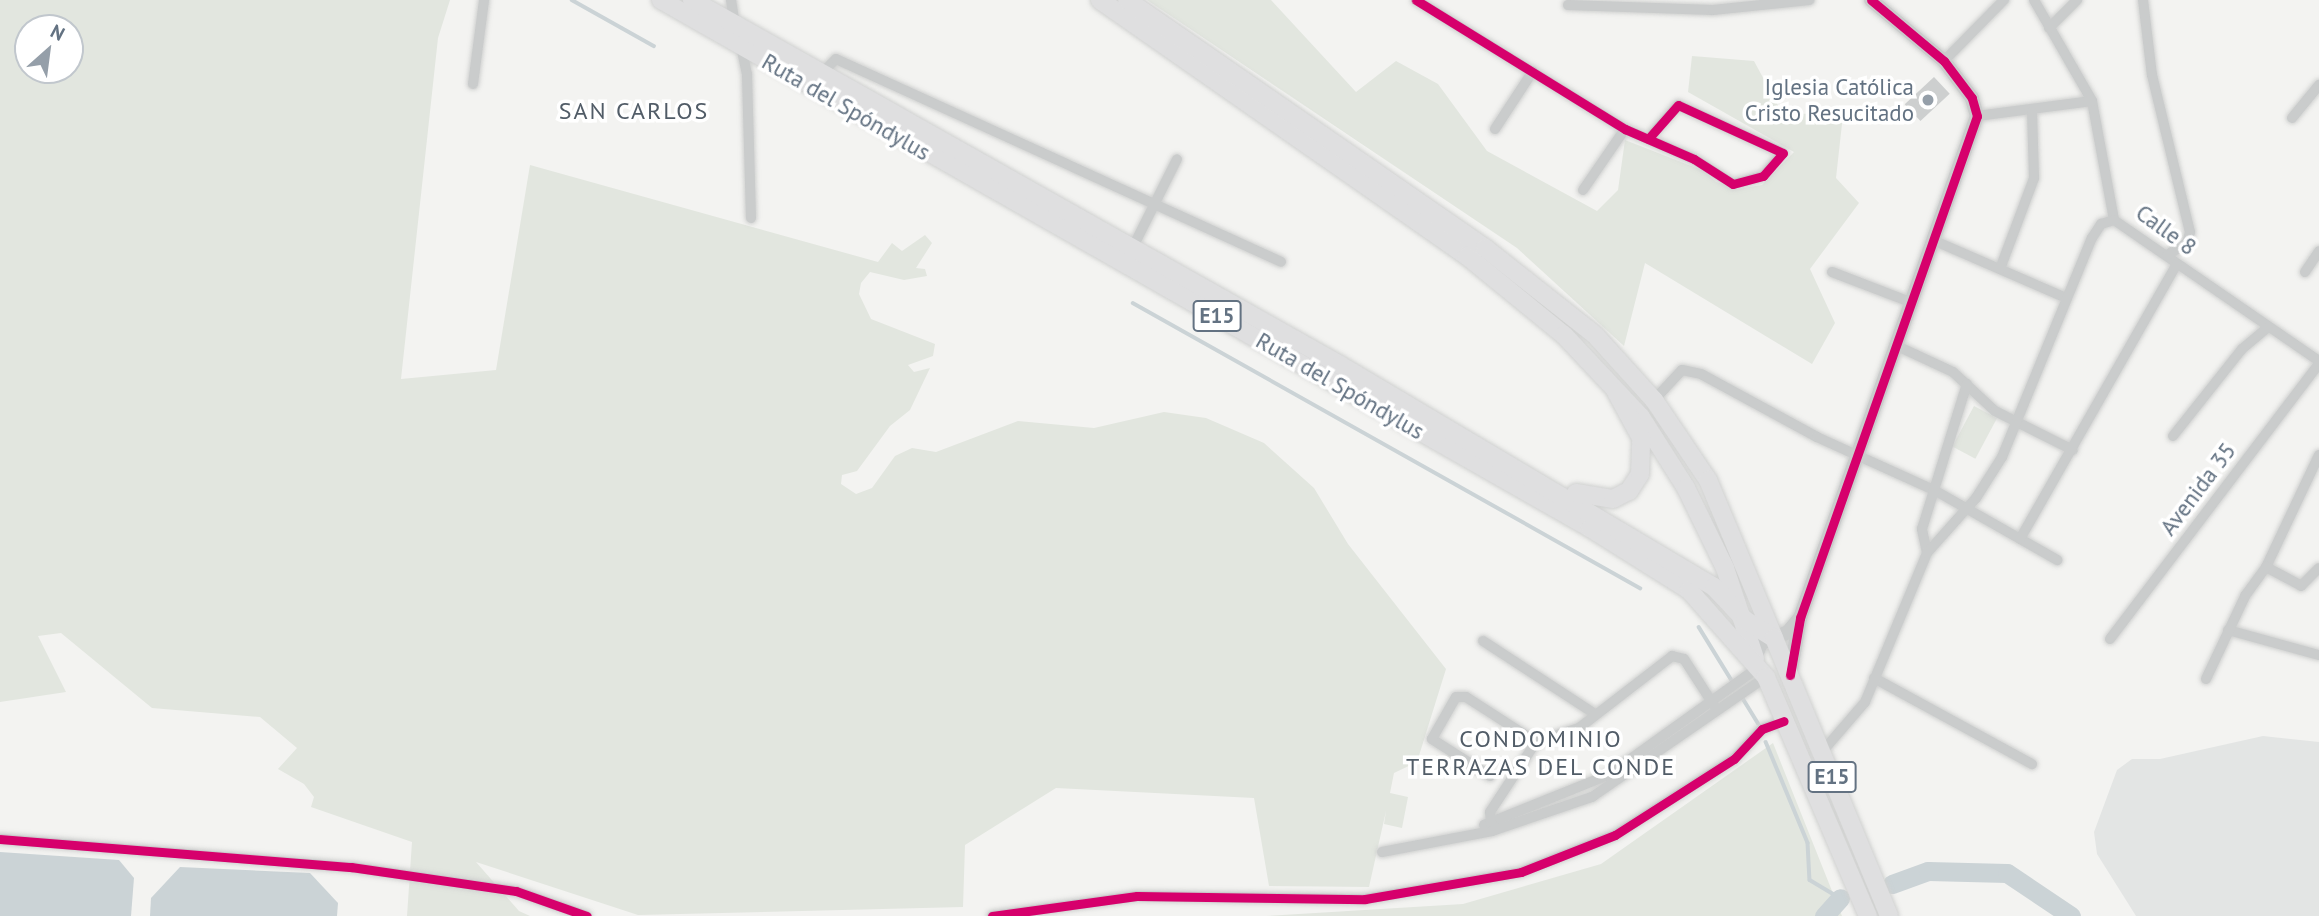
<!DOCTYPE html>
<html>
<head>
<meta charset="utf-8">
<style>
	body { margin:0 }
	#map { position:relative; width:2319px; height:916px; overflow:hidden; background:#f3f3f1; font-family:"PT Sans",sans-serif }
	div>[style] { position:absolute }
	.built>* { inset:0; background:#e3e5e4 }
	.green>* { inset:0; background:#e2e6df; transform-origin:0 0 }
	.water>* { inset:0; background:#cbd3d6 }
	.stream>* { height:3.5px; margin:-1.75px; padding:0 1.75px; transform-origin:1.75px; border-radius:1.75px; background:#cbd3d6 }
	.river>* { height:19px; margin:-9.5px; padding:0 9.5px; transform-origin:9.5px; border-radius:9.5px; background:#cbd3d6 }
	.building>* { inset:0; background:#cdcfcf; transform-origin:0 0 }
	.roads { filter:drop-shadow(0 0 2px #d0d1d0) drop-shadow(0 0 2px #d0d1d0) }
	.minor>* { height:10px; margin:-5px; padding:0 5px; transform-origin:5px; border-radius:5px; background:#cacccc }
	.tertiary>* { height:14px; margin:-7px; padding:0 7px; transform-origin:7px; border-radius:7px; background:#cacccc }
	.primary>* { height:18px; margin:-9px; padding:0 9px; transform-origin:9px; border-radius:9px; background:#dfdfe0 }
	.trunk>* { height:18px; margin:-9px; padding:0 9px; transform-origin:9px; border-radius:9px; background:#dfdfe0 }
	.cycleway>* { height:9px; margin:-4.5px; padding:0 4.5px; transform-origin:4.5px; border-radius:4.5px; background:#d6006c }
	.dots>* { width:19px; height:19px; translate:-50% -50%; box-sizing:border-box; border:4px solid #fff; border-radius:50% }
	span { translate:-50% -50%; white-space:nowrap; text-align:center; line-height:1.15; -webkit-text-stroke:7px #fff; paint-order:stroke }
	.shield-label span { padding:2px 5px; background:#fff; border:2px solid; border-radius:5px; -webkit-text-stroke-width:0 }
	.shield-label { font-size:21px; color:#637282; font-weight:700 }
	.poi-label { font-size:23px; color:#637282 }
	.right { translate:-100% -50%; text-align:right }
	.street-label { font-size:23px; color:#637282 }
	.neighbourhood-label { font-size:24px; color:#515c67; letter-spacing:2px }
	.north { position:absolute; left:14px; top:14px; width:70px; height:70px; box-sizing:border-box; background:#fff; border:2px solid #c1c7cd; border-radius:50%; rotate:28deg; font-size:19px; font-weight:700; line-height:28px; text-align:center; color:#637282 }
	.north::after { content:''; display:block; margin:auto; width:24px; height:32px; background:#959fa9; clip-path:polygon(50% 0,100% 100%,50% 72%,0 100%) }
</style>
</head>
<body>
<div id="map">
	<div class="built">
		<i style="clip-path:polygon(2263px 736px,2319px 742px,2319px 916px,2136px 916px,2097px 854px,2094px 832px,2117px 770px,2132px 759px,2160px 759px)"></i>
	</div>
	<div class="green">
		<i style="clip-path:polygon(evenodd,0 0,450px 0,438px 38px,401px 379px,496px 370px,530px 165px,878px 262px,892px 243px,902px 251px,925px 235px,932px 243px,916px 268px,925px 269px,927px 276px,904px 280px,870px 272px,861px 283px,859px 294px,871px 319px,935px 344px,933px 356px,908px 365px,914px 372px,930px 368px,910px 410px,890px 426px,857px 471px,842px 475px,841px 484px,856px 494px,872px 488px,895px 456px,912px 448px,936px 452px,1018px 421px,1094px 428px,1164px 412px,1206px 418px,1264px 443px,1314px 488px,1348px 544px,1446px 669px,1417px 762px,1394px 773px,1390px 793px,1408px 797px,1402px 828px,1384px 824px,1386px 811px,1369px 887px,1269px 886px,1254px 798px,1056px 788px,965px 845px,963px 907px,638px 915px,476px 862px,519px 911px,530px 916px,407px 916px,412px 842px,311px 807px,314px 797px,304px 784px,278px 769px,297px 748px,260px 717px,152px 708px,61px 633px,38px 636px,66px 692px,0 702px,0 0,28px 28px,70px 28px,70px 70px,28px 70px,28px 28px)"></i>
		<i style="clip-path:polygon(1147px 0,1271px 0,1356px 92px,1396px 61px,1438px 84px,1487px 151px,1597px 211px,1618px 190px,1625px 140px,1704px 171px,1716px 182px,1738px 189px,1762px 185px,1794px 152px,1688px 92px,1692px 56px,1754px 61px,1782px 113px,1843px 115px,1836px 178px,1859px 203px,1810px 269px,1835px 323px,1812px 364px,1645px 263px,1624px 346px,1517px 248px)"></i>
		<i style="left:1974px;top:406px;width:26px;height:46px;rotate:28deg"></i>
		<i style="clip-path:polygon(1773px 743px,1842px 916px,1266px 916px,1463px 904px,1601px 864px)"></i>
	</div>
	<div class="water">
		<i style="clip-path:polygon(0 852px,119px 860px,134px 878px,131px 916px,0 916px)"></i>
		<i style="clip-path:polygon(180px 867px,310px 873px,338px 903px,337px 916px,150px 916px,151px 898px)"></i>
	</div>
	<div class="stream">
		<i style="left:572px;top:0;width:94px;rotate:29.3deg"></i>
		<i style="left:1133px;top:303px;width:582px;rotate:29.34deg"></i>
		<i style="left:1699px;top:627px;width:113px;rotate:58.4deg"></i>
		<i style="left:1766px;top:742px;width:109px;rotate:67.4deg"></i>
		<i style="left:1808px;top:843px;width:37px;rotate:87deg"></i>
		<i style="left:1810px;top:880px;width:35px;rotate:31deg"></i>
	</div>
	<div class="river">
		<i style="left:1892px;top:884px;width:38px;rotate:-20deg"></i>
		<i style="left:1928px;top:871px;width:79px;rotate:1.5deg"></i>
		<i style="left:2007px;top:873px;width:77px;rotate:33.9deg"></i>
		<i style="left:1824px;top:916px;width:24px;rotate:-48deg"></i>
	</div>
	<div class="building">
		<i style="left:1934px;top:77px;width:23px;height:40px;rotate:47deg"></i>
	</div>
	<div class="roads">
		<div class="minor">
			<i style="left:731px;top:0;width:24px;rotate:81deg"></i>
			<i style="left:1416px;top:0;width:246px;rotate:31.7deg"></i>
			<i style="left:1625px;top:129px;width:75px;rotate:23.5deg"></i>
			<i style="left:1694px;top:159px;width:46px;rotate:32.7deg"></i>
			<i style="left:1733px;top:184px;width:31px;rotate:-15deg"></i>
			<i style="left:1763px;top:176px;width:30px;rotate:-49deg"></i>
			<i style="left:1783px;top:153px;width:115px;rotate:-155.4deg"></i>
			<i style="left:1678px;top:105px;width:45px;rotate:131.4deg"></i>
			<i style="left:2034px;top:0;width:116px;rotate:60.1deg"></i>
			<i style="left:2092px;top:101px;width:121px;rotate:79.5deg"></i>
			<i style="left:2114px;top:220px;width:249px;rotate:34.5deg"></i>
			<i style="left:2143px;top:0;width:76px;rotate:83.2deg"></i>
			<i style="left:2152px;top:75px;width:162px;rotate:76.4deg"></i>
			<i style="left:2190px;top:232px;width:11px;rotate:105deg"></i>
			<i style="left:2187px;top:243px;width:23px;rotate:149deg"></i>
			<i style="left:1568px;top:5px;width:145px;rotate:2deg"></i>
			<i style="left:1713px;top:10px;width:97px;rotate:-5.9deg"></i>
			<i style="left:2049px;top:28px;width:40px;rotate:-45deg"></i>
			<i style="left:741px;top:46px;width:30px;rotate:78deg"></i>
			<i style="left:747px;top:75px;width:143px;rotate:88.4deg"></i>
			<i style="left:1944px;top:61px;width:86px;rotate:-45.5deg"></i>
			<i style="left:823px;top:72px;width:18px;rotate:-45deg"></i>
			<i style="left:836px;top:59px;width:489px;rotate:24.5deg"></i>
			<i style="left:473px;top:84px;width:85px;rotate:-82.5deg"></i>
			<i style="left:1977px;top:116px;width:116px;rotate:-7.4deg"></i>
			<i style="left:2292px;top:118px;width:43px;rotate:-50.7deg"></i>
			<i style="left:1495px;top:129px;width:69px;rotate:-56.8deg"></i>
			<i style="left:1583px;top:190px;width:74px;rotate:-55.5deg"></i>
			<i style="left:1935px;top:241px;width:143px;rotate:23.5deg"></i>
			<i style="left:1133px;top:247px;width:98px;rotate:-63.4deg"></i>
			<i style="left:2000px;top:269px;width:97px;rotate:-69.5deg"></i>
			<i style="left:2034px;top:178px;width:66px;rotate:-91.7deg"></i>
			<i style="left:1832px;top:272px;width:84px;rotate:21deg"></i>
			<i style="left:2305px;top:272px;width:25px;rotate:-56deg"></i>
			<i style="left:1895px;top:345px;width:64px;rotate:25deg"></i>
			<i style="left:1953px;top:372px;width:57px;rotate:42.9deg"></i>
			<i style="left:1995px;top:411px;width:87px;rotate:26.6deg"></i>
			<i style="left:1654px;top:400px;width:41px;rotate:-47deg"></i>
			<i style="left:1682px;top:370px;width:19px;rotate:12deg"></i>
			<i style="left:1701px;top:374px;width:132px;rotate:28.5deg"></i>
			<i style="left:1817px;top:437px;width:128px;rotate:24.4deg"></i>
			<i style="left:1934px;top:490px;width:142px;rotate:29.6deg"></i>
			<i style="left:2173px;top:436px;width:111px;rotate:-51.6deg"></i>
			<i style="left:2242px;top:349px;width:33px;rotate:-40deg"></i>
			<i style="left:2319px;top:455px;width:124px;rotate:115.3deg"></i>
			<i style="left:2266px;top:567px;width:40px;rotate:28deg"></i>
			<i style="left:2301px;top:586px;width:25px;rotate:-45deg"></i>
			<i style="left:2020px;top:539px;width:317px;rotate:-60.3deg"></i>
			<i style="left:1927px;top:553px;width:25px;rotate:-102deg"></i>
			<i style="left:1922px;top:529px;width:152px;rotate:-72.8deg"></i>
			<i style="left:2228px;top:630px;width:94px;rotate:15.4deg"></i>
			<i style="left:2110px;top:639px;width:345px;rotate:-52.8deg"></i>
			<i style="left:1483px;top:641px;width:134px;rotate:33.1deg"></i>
			<i style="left:1874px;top:678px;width:180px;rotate:28.6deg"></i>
			<i style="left:2206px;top:679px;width:92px;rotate:-64.8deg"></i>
			<i style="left:2245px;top:596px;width:36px;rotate:-54deg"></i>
			<i style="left:1822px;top:752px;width:66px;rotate:-49.3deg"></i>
			<i style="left:1865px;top:702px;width:161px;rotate:-67.4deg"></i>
			<i style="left:1927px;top:553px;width:74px;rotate:-48.3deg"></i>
			<i style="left:1976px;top:498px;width:49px;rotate:-57.6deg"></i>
			<i style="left:2002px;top:457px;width:237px;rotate:-67.7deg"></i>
			<i style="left:2092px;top:238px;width:17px;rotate:-57deg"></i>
			<i style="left:2101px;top:224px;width:14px;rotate:-17deg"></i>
			<i style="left:1490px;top:776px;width:69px;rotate:-147.5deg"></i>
			<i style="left:1432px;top:739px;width:48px;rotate:-60.3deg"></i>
			<i style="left:1456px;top:697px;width:10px"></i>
			<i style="left:1466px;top:697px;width:83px;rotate:32.7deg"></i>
			<i style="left:1484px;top:825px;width:134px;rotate:-22deg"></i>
			<i style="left:1608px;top:775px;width:187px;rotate:-35.6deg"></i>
			<i style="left:1492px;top:831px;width:19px;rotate:-96deg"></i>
			<i style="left:1490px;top:812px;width:84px;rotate:-56.7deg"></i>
			<i style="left:1536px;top:742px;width:45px;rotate:-18deg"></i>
			<i style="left:1579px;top:728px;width:118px;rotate:-37.7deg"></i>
			<i style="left:1672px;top:656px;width:12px;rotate:14deg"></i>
			<i style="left:1684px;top:659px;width:61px;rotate:57.1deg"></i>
			<i style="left:0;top:839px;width:352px;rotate:4.6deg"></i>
			<i style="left:351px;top:867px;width:167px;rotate:8.3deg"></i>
			<i style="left:516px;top:891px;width:75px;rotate:19.4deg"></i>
			<i style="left:1382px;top:852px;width:112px;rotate:-10.8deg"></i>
			<i style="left:1492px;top:831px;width:106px;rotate:-18.8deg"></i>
			<i style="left:1592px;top:797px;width:211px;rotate:-34.6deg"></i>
			<i style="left:992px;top:916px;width:146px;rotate:-7.9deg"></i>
			<i style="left:1137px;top:896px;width:228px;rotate:0.8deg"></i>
			<i style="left:1365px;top:899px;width:158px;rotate:-9.8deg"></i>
			<i style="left:1521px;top:872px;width:101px;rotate:-21.5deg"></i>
			<i style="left:1615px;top:835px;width:141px;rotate:-32.6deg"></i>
			<i style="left:1734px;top:759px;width:41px;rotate:-47deg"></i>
			<i style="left:1762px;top:729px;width:23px;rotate:-20deg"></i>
		</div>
		<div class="tertiary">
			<i style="left:1755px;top:658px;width:16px;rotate:-68deg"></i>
			<i style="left:1761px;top:643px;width:29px;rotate:-22deg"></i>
			<i style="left:1788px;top:632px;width:17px;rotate:-50deg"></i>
			<i style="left:1790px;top:675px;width:58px;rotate:-80deg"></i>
			<i style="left:1800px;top:618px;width:532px;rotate:-70.58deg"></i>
			<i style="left:1977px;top:116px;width:19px;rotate:-106deg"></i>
			<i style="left:1972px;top:98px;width:46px;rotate:-127.1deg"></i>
			<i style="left:1944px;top:61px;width:95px;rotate:-140.1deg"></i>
		</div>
		<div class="primary">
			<i style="left:1100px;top:0;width:447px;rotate:34.9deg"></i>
			<i style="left:1467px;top:256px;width:125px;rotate:39.2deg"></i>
			<i style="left:1564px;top:335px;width:112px;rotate:46.8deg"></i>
			<i style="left:1641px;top:417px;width:84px;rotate:57.6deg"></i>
			<i style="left:1686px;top:488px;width:89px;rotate:64deg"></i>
			<i style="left:1725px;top:568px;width:95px;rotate:71.6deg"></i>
			<i style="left:1127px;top:0;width:436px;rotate:34.7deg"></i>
			<i style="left:1485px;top:248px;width:140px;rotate:38.3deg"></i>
			<i style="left:1595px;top:335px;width:88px;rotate:47.8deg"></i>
			<i style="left:1654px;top:400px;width:97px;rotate:56deg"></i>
			<i style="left:1708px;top:480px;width:171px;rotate:67.3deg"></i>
		</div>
		<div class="trunk">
			<i style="left:661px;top:0;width:1069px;rotate:29.61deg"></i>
			<i style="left:1590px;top:528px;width:117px;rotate:32.1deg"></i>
			<i style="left:1689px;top:590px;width:116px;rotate:48.5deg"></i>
			<i style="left:1766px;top:677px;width:260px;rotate:66.9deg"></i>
			<i style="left:692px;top:0;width:744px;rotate:29.39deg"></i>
			<i style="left:1340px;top:365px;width:435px;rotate:30.7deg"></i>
			<i style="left:1714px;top:587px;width:45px;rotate:46.8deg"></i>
			<i style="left:1745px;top:620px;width:34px;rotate:32deg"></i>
			<i style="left:1774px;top:638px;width:301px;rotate:67.5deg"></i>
			<i style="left:1576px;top:493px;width:37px;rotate:9deg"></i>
			<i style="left:1613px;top:499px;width:18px;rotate:-27deg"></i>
			<i style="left:1629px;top:491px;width:20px;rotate:-57deg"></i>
			<i style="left:1640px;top:474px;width:36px;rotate:-88deg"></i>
			<i style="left:1641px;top:438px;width:52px;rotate:-118.5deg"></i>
		</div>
	</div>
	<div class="cycleway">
		<i style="left:1416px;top:0;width:246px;rotate:31.7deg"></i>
		<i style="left:1625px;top:129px;width:75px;rotate:23.5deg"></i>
		<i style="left:1694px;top:159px;width:46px;rotate:32.7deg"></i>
		<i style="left:1733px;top:184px;width:31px;rotate:-15deg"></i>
		<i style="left:1763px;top:176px;width:30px;rotate:-49deg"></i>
		<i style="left:1783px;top:153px;width:115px;rotate:-155.4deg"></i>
		<i style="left:1678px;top:105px;width:45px;rotate:131.4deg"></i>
		<i style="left:1790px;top:675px;width:58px;rotate:-80deg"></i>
		<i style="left:1800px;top:618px;width:532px;rotate:-70.58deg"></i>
		<i style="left:1977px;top:116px;width:19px;rotate:-106deg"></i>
		<i style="left:1972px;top:98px;width:46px;rotate:-127.1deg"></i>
		<i style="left:1944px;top:61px;width:95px;rotate:-140.1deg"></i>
		<i style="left:0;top:839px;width:352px;rotate:4.6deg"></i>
		<i style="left:351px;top:867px;width:167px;rotate:8.3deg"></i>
		<i style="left:516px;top:891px;width:75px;rotate:19.4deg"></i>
		<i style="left:992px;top:916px;width:146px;rotate:-7.9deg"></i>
		<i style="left:1137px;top:896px;width:228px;rotate:0.8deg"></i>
		<i style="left:1365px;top:899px;width:158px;rotate:-9.8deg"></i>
		<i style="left:1521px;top:872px;width:101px;rotate:-21.5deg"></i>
		<i style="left:1615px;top:835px;width:141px;rotate:-32.6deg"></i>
		<i style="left:1734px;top:759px;width:41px;rotate:-47deg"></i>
		<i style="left:1762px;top:729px;width:23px;rotate:-20deg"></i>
	</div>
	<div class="dots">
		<i style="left:1928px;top:100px;background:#959fa9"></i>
	</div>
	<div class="shield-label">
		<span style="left:1217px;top:316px">E15</span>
		<span style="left:1832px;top:777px">E15</span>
	</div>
	<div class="poi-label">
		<span class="right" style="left:1914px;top:100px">Iglesia Católica<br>Cristo Resucitado</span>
	</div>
	<div class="street-label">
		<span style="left:846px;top:107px;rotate:30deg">Ruta del Spóndylus</span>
		<span style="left:2166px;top:230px;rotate:36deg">Calle 8</span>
		<span style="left:1340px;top:386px;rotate:30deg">Ruta del Spóndylus</span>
		<span style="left:2198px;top:489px;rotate:-53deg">Avenida 35</span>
	</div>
	<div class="neighbourhood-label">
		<span style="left:634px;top:111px">SAN CARLOS</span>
		<span style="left:1541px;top:753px">CONDOMINIO<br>TERRAZAS DEL CONDE</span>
	</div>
	<div class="north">N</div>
</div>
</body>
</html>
